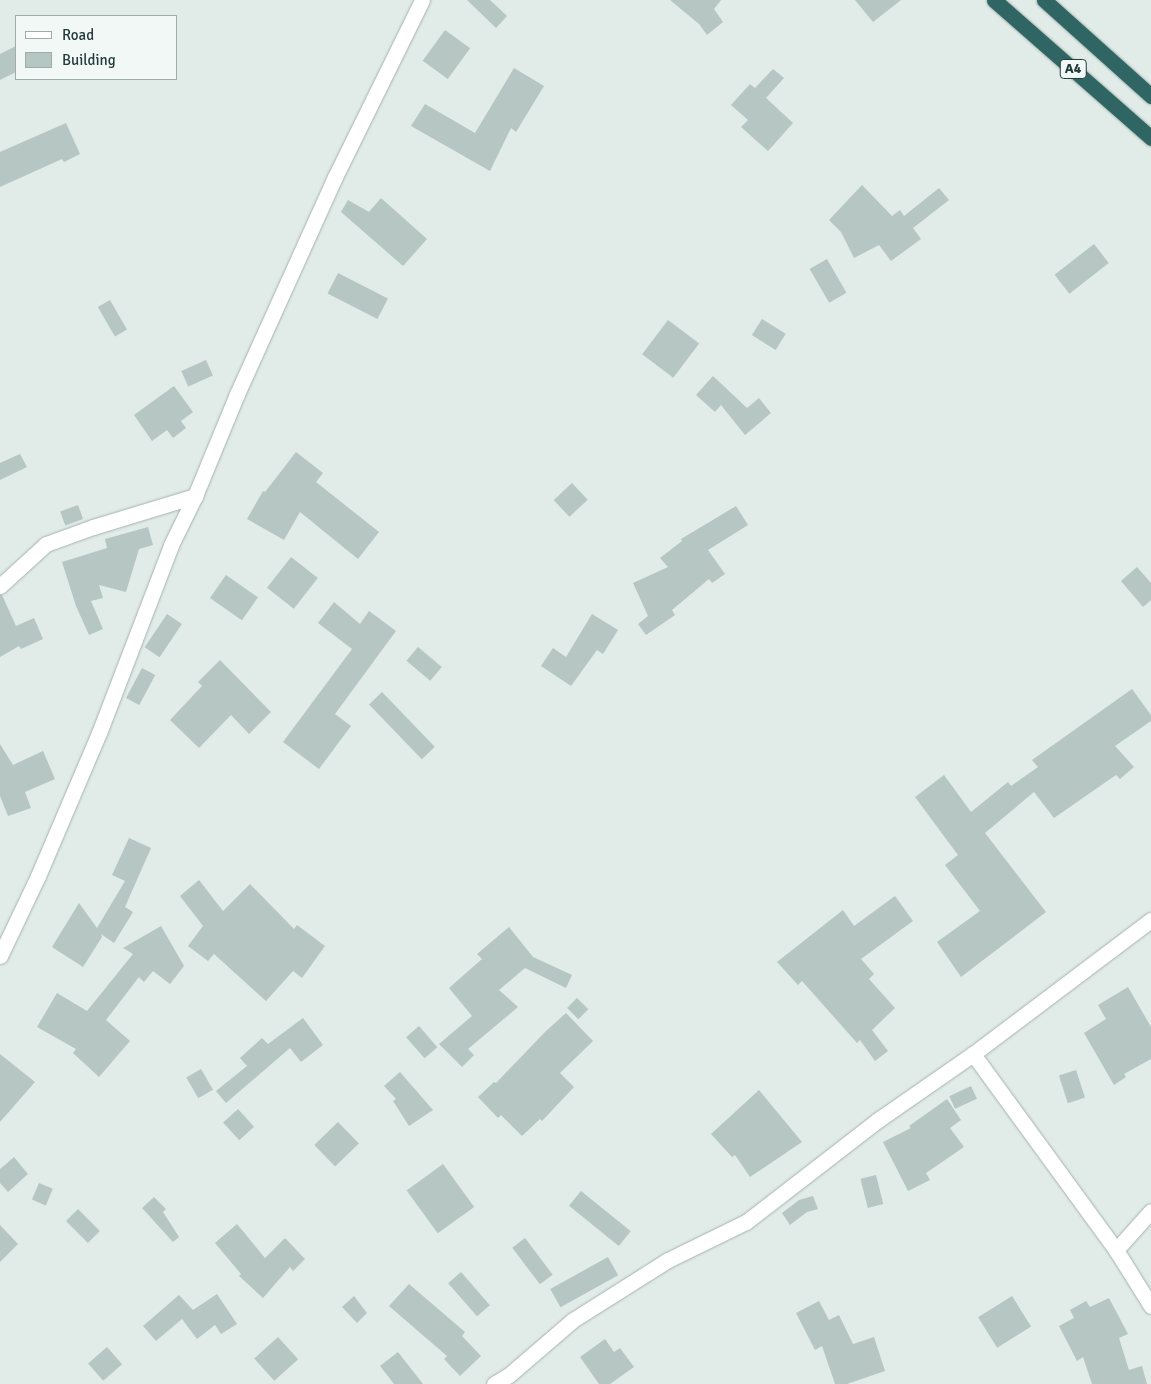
<!DOCTYPE html>
<html>
<head>
<meta charset="utf-8">
<style>
	body { margin:0 }
	#map { position:relative; width:1151px; height:1384px; overflow:hidden; background:#e1ebe8; font-family:Signika,sans-serif }
	div>[style] { position:absolute }
	.building>* { inset:0; background:#b6c6c2; transform-origin:0 0 }
	.roads { filter:drop-shadow(0 0 1px #a4b3b0) drop-shadow(0 0 1px #a4b3b0) }
	.street>* { height:15px; margin:-7.5px; padding:0 7.5px; transform-origin:7.5px; border-radius:7.5px; background:#fff }
	.highway>* { height:15px; margin:-7.5px; padding:0 7.5px; transform-origin:7.5px; border-radius:7.5px; background:#2f6663 }
	span { translate:-50% -50%; white-space:nowrap; text-align:center; line-height:1.15; -webkit-text-stroke:5px #f1f8f6; paint-order:stroke }
	.shield-label span { padding:1px 4px; background:#f1f8f6; border:1px solid; border-radius:4px; -webkit-text-stroke-width:0 }
	.shield-label { font-size:14px; color:#223b38; font-weight:700 }
	.legend { position:absolute; left:15px; top:15px; width:162px; height:65px; box-sizing:border-box; background:#f1f8f6; border:1px solid #9eacaa; margin:0; padding:6px 9px; list-style:none; font-size:15px; color:#223b38 }
	.legend li { display:flex; align-items:center; gap:10px; height:25px }
	.legend b { width:25px; border:1px solid #9eacaa }
</style>
</head>
<body>
<div id="map">
	<div class="building">
		<i style="clip-path:polygon(467px 0,490px 0,507px 16px,496px 28px)"></i>
		<i style="clip-path:polygon(670px 0,721px 0,714px 9px,723px 22px,707px 35px,699px 24px)"></i>
		<i style="clip-path:polygon(855px 0,901px 0,873px 22px)"></i>
		<i style="left:445px;top:30px;width:31px;height:38px;rotate:36deg"></i>
		<i style="clip-path:polygon(16px 46px,16px 72px,0 80px,0 54px)"></i>
		<i style="clip-path:polygon(514px 68px,544px 86px,516px 132px,511px 128px,490px 171px,411px 126px,425px 104px,475px 133px)"></i>
		<i style="clip-path:polygon(773px 69px,784px 78px,766px 98px,793px 123px,768px 151px,741px 127px,748px 120px,731px 105px,750px 84px,755px 88px)"></i>
		<i style="clip-path:polygon(66px 123px,80px 154px,64px 162px,62px 159px,0 187px,0 152px)"></i>
		<i style="clip-path:polygon(862px 185px,892px 216px,900px 210px,904px 216px,939px 188px,949px 200px,913px 228px,921px 239px,891px 261px,879px 245px,854px 258px,841px 232px,829px 220px)"></i>
		<i style="clip-path:polygon(381px 198px,427px 239px,403px 266px,341px 212px,348px 200px,369px 212px)"></i>
		<i style="left:1094px;top:244px;width:24px;height:50px;rotate:52deg"></i>
		<i style="left:827px;top:259px;width:39px;height:20px;rotate:60deg"></i>
		<i style="left:338px;top:273px;width:56px;height:23px;rotate:27deg"></i>
		<i style="left:110px;top:300px;width:34px;height:14px;rotate:60deg"></i>
		<i style="left:762px;top:319px;width:28px;height:19px;rotate:32deg"></i>
		<i style="left:668px;top:320px;width:39px;height:43px;rotate:37deg"></i>
		<i style="left:206px;top:360px;width:17px;height:27px;rotate:66deg"></i>
		<i style="clip-path:polygon(713px 376px,747px 408px,759px 398px,771px 413px,745px 435px,721px 405px,715px 412px,696px 395px)"></i>
		<i style="clip-path:polygon(174px 386px,193px 412px,181px 421px,186px 428px,173px 438px,167px 430px,152px 441px,134px 415px)"></i>
		<i style="clip-path:polygon(296px 452px,323px 473px,316px 482px,379px 532px,358px 559px,300px 512px,284px 540px,247px 519px,263px 491px,265px 492px)"></i>
		<i style="clip-path:polygon(20px 454px,27px 467px,0 480px,0 463px)"></i>
		<i style="left:572px;top:483px;width:23px;height:25px;rotate:47deg"></i>
		<i style="left:78px;top:505px;width:15px;height:19px;rotate:70deg"></i>
		<i style="clip-path:polygon(736px 506px,748px 525px,708px 550px,725px 574px,712px 583px,709px 579px,672px 610px,675px 615px,646px 635px,638px 624px,648px 616px,633px 583px,668px 567px,660px 558px,682px 541px,681px 539px)"></i>
		<i style="clip-path:polygon(148px 527px,153px 545px,139px 549px,126px 592px,99px 585px,103px 598px,91px 601px,103px 629px,89px 635px,76px 606px,62px 562px,107px 548px,105px 539px)"></i>
		<i style="left:291px;top:557px;width:34px;height:39px;rotate:38deg"></i>
		<i style="clip-path:polygon(1137px 567px,1151px 583px,1151px 600px,1143px 607px,1121px 581px)"></i>
		<i style="left:226px;top:575px;width:39px;height:28px;rotate:35deg"></i>
		<i style="clip-path:polygon(0 595px,2px 595px,16px 626px,34px 618px,43px 639px,21px 649px,19px 646px,0 657px)"></i>
		<i style="clip-path:polygon(334px 602px,360px 624px,369px 611px,396px 631px,335px 714px,351px 726px,319px 769px,283px 742px,352px 649px,318px 623px)"></i>
		<i style="left:167px;top:614px;width:18px;height:40px;rotate:34deg"></i>
		<i style="clip-path:polygon(592px 614px,618px 630px,603px 654px,597px 650px,571px 686px,541px 666px,553px 648px,566px 657px)"></i>
		<i style="left:418px;top:647px;width:31px;height:18px;rotate:40deg"></i>
		<i style="clip-path:polygon(220px 660px,271px 712px,249px 734px,231px 715px,199px 748px,170px 720px,202px 686px,198px 682px)"></i>
		<i style="left:142px;top:668px;width:15px;height:34px;rotate:28deg"></i>
		<i style="clip-path:polygon(1132px 689px,1151px 715px,1151px 721px,1115px 746px,1134px 767px,1120px 779px,1116px 775px,1054px 818px,1034px 792px,985px 833px,1046px 912px,961px 977px,937px 942px,980px 911px,945px 865px,958px 855px,915px 797px,944px 775px,971px 812px,1008px 782px,1011px 786px,1038px 767px,1032px 760px)"></i>
		<i style="left:382px;top:692px;width:76px;height:18px;rotate:46deg"></i>
		<i style="clip-path:polygon(0 744px,13px 765px,43px 751px,55px 779px,25px 792px,31px 808px,8px 816px,0 796px)"></i>
		<i style="clip-path:polygon(129px 838px,151px 848px,125px 907px,133px 912px,114px 943px,101px 934px,102px 937px,83px 967px,52px 947px,79px 903px,97px 928px,125px 881px,112px 875px)"></i>
		<i style="clip-path:polygon(199px 880px,223px 911px,250px 884px,294px 929px,297px 925px,325px 946px,302px 978px,293px 971px,266px 1001px,214px 954px,208px 961px,188px 946px,203px 926px,180px 896px)"></i>
		<i style="clip-path:polygon(895px 896px,913px 921px,861px 959px,874px 974px,869px 979px,895px 1008px,872px 1030px,888px 1051px,875px 1061px,860px 1040px,857px 1043px,802px 981px,798px 985px,777px 962px,843px 910px,854px 926px)"></i>
		<i style="clip-path:polygon(161px 926px,184px 966px,170px 984px,153px 971px,144px 982px,139px 977px,106px 1020px,130px 1041px,99px 1077px,73px 1053px,76px 1049px,37px 1027px,57px 993px,87px 1011px,133px 954px,123px 948px)"></i>
		<i style="clip-path:polygon(509px 927px,533px 957px,572px 975px,566px 988px,525px 968px,499px 990px,518px 1007px,468px 1049px,474px 1055px,462px 1067px,439px 1044px,472px 1016px,449px 988px,482px 959px,477px 954px)"></i>
		<i style="clip-path:polygon(1128px 987px,1151px 1027px,1151px 1059px,1124px 1074px,1126px 1077px,1114px 1085px,1084px 1033px,1106px 1019px,1098px 1005px)"></i>
		<i style="left:577px;top:998px;width:16px;height:14px;rotate:45deg"></i>
		<i style="clip-path:polygon(566px 1013px,593px 1041px,560px 1073px,574px 1087px,542px 1121px,540px 1119px,522px 1136px,501px 1115px,498px 1118px,478px 1097px,494px 1082px,496px 1083px,545px 1032px)"></i>
		<i style="clip-path:polygon(303px 1018px,323px 1045px,301px 1062px,290px 1048px,226px 1103px,216px 1091px,247px 1066px,240px 1058px,262px 1038px,268px 1044px)"></i>
		<i style="left:419px;top:1026px;width:28px;height:17px;rotate:49deg"></i>
		<i style="clip-path:polygon(0 1054px,35px 1082px,0 1122px)"></i>
		<i style="left:201px;top:1069px;width:24px;height:17px;rotate:60deg"></i>
		<i style="left:1076px;top:1070px;width:29px;height:18px;rotate:72deg"></i>
		<i style="clip-path:polygon(400px 1072px,433px 1110px,409px 1126px,393px 1101px,396px 1099px,384px 1086px)"></i>
		<i style="left:971px;top:1086px;width:14px;height:24px;rotate:65deg"></i>
		<i style="clip-path:polygon(759px 1090px,802px 1142px,750px 1177px,735px 1155px,732px 1157px,711px 1134px)"></i>
		<i style="clip-path:polygon(947px 1099px,961px 1120px,950px 1128px,964px 1147px,926px 1173px,930px 1180px,908px 1191px,883px 1142px,911px 1128px,909px 1126px)"></i>
		<i style="left:238px;top:1109px;width:24px;height:20px;rotate:48deg"></i>
		<i style="left:338px;top:1122px;width:30px;height:33px;rotate:46deg"></i>
		<i style="clip-path:polygon(14px 1157px,28px 1174px,8px 1192px,0 1183px,0 1169px)"></i>
		<i style="left:443px;top:1164px;width:53px;height:45px;rotate:54deg"></i>
		<i style="left:876px;top:1175px;width:30px;height:16px;rotate:76deg"></i>
		<i style="left:39px;top:1183px;width:15px;height:18px;rotate:23deg"></i>
		<i style="left:581px;top:1191px;width:64px;height:19px;rotate:39deg"></i>
		<i style="clip-path:polygon(813px 1196px,818px 1209px,807px 1212px,790px 1225px,782px 1213px,799px 1200px)"></i>
		<i style="clip-path:polygon(154px 1197px,166px 1209px,163px 1212px,179px 1237px,173px 1242px,142px 1208px)"></i>
		<i style="left:78px;top:1209px;width:31px;height:17px;rotate:45deg"></i>
		<i style="clip-path:polygon(237px 1224px,265px 1258px,285px 1238px,305px 1259px,293px 1271px,290px 1267px,263px 1298px,239px 1276px,241px 1274px,215px 1243px)"></i>
		<i style="clip-path:polygon(0 1225px,18px 1244px,0 1262px)"></i>
		<i style="left:525px;top:1238px;width:46px;height:16px;rotate:53deg"></i>
		<i style="left:608px;top:1257px;width:21px;height:66px;rotate:61deg"></i>
		<i style="left:461px;top:1272px;width:44px;height:17px;rotate:49deg"></i>
		<i style="clip-path:polygon(409px 1284px,465px 1332px,462px 1336px,481px 1356px,460px 1376px,444px 1359px,447px 1356px,389px 1306px)"></i>
		<i style="clip-path:polygon(217px 1294px,237px 1324px,221px 1334px,215px 1325px,197px 1339px,182px 1319px,156px 1341px,143px 1326px,179px 1295px,193px 1310px)"></i>
		<i style="clip-path:polygon(354px 1296px,367px 1313px,357px 1323px,342px 1307px)"></i>
		<i style="left:1012px;top:1296px;width:36px;height:40px;rotate:58deg"></i>
		<i style="clip-path:polygon(1109px 1298px,1128px 1334px,1119px 1338px,1129px 1370px,1142px 1366px,1147px 1384px,1092px 1384px,1083px 1357px,1077px 1361px,1059px 1326px,1074px 1318px,1070px 1310px,1086px 1301px,1090px 1307px)"></i>
		<i style="clip-path:polygon(819px 1301px,829px 1320px,839px 1315px,853px 1344px,874px 1337px,885px 1371px,847px 1384px,835px 1384px,822px 1346px,815px 1350px,796px 1313px)"></i>
		<i style="left:278px;top:1337px;width:30px;height:32px;rotate:48deg"></i>
		<i style="clip-path:polygon(605px 1339px,614px 1352px,620px 1348px,634px 1367px,610px 1384px,599px 1384px,580px 1357px)"></i>
		<i style="left:107px;top:1347px;width:23px;height:25px;rotate:49deg"></i>
		<i style="clip-path:polygon(398px 1352px,423px 1384px,394px 1384px,380px 1366px)"></i>
	</div>
	<div class="roads">
		<div class="street">
			<i style="left:0;top:586px;width:62px;rotate:-42.4deg"></i>
			<i style="left:46px;top:544px;width:50px;rotate:-19.9deg"></i>
			<i style="left:93px;top:527px;width:107px;rotate:-16.9deg"></i>
			<i style="left:0;top:956px;width:89px;rotate:-64.6deg"></i>
			<i style="left:38px;top:876px;width:155px;rotate:-66.9deg"></i>
			<i style="left:99px;top:733px;width:201px;rotate:-69deg"></i>
			<i style="left:171px;top:545px;width:55px;rotate:-63.9deg"></i>
			<i style="left:195px;top:496px;width:110px;rotate:-67.6deg"></i>
			<i style="left:237px;top:394px;width:238px;rotate:-65.7deg"></i>
			<i style="left:335px;top:177px;width:197px;rotate:-63.8deg"></i>
			<i style="left:973px;top:1054px;width:243px;rotate:53.9deg"></i>
			<i style="left:1116px;top:1250px;width:66px;rotate:58deg"></i>
			<i style="left:1116px;top:1250px;width:52px;rotate:-48.1deg"></i>
			<i style="left:494px;top:1384px;width:17px;rotate:-31deg"></i>
			<i style="left:509px;top:1375px;width:84px;rotate:-40.7deg"></i>
			<i style="left:573px;top:1320px;width:112px;rotate:-32.3deg"></i>
			<i style="left:668px;top:1260px;width:87px;rotate:-26deg"></i>
			<i style="left:746px;top:1222px;width:167px;rotate:-37.7deg"></i>
			<i style="left:878px;top:1120px;width:116px;rotate:-34.8deg"></i>
			<i style="left:973px;top:1054px;width:223px;rotate:-37deg"></i>
		</div>
		<div class="highway">
			<i style="left:994px;top:0;width:209px;rotate:41.3deg"></i>
			<i style="left:1044px;top:0;width:144px;rotate:41.9deg"></i>
		</div>
	</div>
	<div class="shield-label">
		<span style="left:1073px;top:69px">A4</span>
	</div>
	<ul class="legend">
	<li><b style="height:6px;background:#fff"></b>Road</li>
	<li><b style="height:14px;background:#b6c6c2"></b>Building</li>
	</ul>
</div>
</body>
</html>
